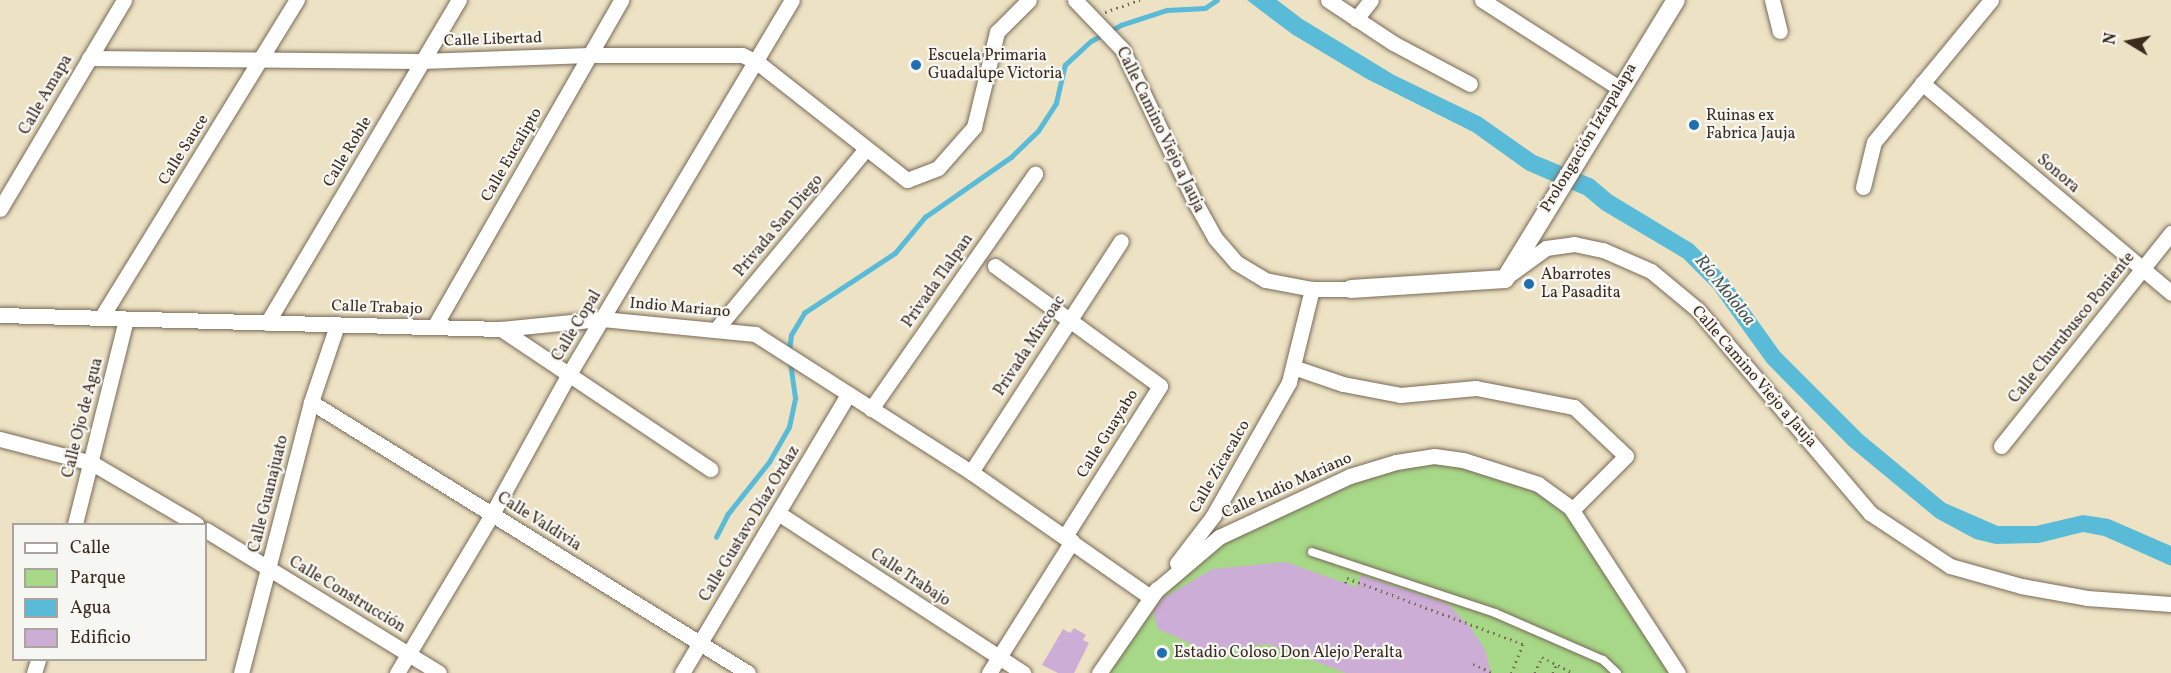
<!DOCTYPE html>
<html>
<head>
<meta charset="utf-8">
<style>
	body { margin:0 }
	#map { position:relative; width:2171px; height:673px; overflow:hidden; background:#ede2c4; font-family:Vollkorn,serif }
	div>[style] { position:absolute }
	.green>* { inset:0; background:#a7d887 }
	.water>* { inset:0; background:#59bbd7 }
	.stream>* { height:4.5px; margin:-2.25px; padding:0 2.25px; transform-origin:2.25px; border-radius:2.25px; background:#59bbd7 }
	.building>* { inset:0; background:#ccadd6 }
	.path>* { height:3px; margin-top:-1.5px; transform-origin:0; background:repeating-linear-gradient(90deg,#796a58 0 1.5px,transparent 0 6px) }
	.roads { filter:drop-shadow(0 0 2px #796a58) drop-shadow(0 0 2px #796a58) }
	.service>* { height:8px; margin:-4px; padding:0 4px; transform-origin:4px; border-radius:4px; background:#fff }
	.minor>* { height:15px; margin:-7.5px; padding:0 7.5px; transform-origin:7.5px; border-radius:7.5px; background:#fff }
	.tertiary>* { height:18px; margin:-9px; padding:0 9px; transform-origin:9px; border-radius:9px; background:#fff }
	.dots>* { width:16px; height:16px; translate:-50% -50%; box-sizing:border-box; border:3px solid #f6f6f2; border-radius:50% }
	span { translate:-50% -50%; white-space:nowrap; text-align:center; line-height:1.15; -webkit-text-stroke:4.5px #f6f6f2; paint-order:stroke }
	.street-label { font-size:16px; color:#3b2a1e }
	.poi-label { font-size:16px; color:#3b2a1e }
	.left { translate:0 -50%; text-align:left }
	.water-label { font-size:18px; color:#445656; font-style:italic }
	.legend { position:absolute; left:12px; top:523px; width:195px; height:138px; box-sizing:border-box; background:#f6f6f2; border:2px solid #aba49d; margin:0; padding:8px 10px; list-style:none; font-size:18px; color:#3b2a1e }
	.legend li { display:flex; align-items:center; gap:12px; height:30px }
	.legend b { width:30px; border:2px solid #aba49d }
	.north { position:absolute; left:2099px; top:12px; width:60px; height:60px; -webkit-text-stroke:4px #f6f6f2; paint-order:stroke; rotate:280deg; font-size:16px; font-weight:700; line-height:24px; text-align:center; color:#3b2a1e }
	.north::after { content:''; display:block; margin:auto; width:21px; height:27px; background:#3b2a1e; clip-path:polygon(50% 0,100% 100%,50% 72%,0 100%) }
</style>
</head>
<body>
<div id="map">
	<div class="green">
		<i style="clip-path:polygon(1434px 456px,1560px 498px,1678px 673px,1099px 673px,1135px 616px,1219px 537px,1350px 476px)"></i>
	</div>
	<div class="water">
		<i style="clip-path:polygon(1247px 0,1277px 0,1302px 19px,1394px 75px,1481px 117px,1535px 155px,1593px 179px,1612px 195px,1693px 244px,1727px 278px,1780px 352px,1862px 434px,1945px 503px,1998px 526px,2036px 526px,2083px 515px,2109px 519px,2171px 546px,2171px 566px,2104px 536px,2083px 532px,2039px 543px,1996px 544px,1975px 539px,1936px 518px,1849px 446px,1767px 363px,1713px 288px,1683px 258px,1602px 210px,1584px 195px,1526px 170px,1473px 132px,1367px 79px,1292px 34px)"></i>
	</div>
	<div class="stream">
		<i style="left:789px;top:351px;width:16px;rotate:-83deg"></i>
		<i style="left:791px;top:335px;width:26px;rotate:-59deg"></i>
		<i style="left:804px;top:313px;width:109px;rotate:-33.4deg"></i>
		<i style="left:895px;top:253px;width:47px;rotate:-50.2deg"></i>
		<i style="left:925px;top:217px;width:105px;rotate:-34.9deg"></i>
		<i style="left:1011px;top:157px;width:37px;rotate:-44deg"></i>
		<i style="left:1038px;top:131px;width:33px;rotate:-57deg"></i>
		<i style="left:1056px;top:103px;width:39px;rotate:-77deg"></i>
		<i style="left:1065px;top:65px;width:35px;rotate:-43deg"></i>
		<i style="left:1091px;top:41px;width:34px;rotate:-28deg"></i>
		<i style="left:1121px;top:25px;width:48px;rotate:-18.1deg"></i>
		<i style="left:1167px;top:10px;width:38px;rotate:-3deg"></i>
		<i style="left:1205px;top:8px;width:14px;rotate:-34deg"></i>
		<i style="left:716px;top:537px;width:25px;rotate:-63deg"></i>
		<i style="left:727px;top:515px;width:68px;rotate:-51.6deg"></i>
		<i style="left:769px;top:462px;width:40px;rotate:-60.3deg"></i>
		<i style="left:789px;top:427px;width:30px;rotate:-78deg"></i>
		<i style="left:795px;top:398px;width:36px;rotate:-98deg"></i>
	</div>
	<div class="building">
		<i style="clip-path:polygon(1286px 562px,1356px 587px,1361px 575px,1448px 604px,1471px 628px,1485px 650px,1491px 673px,1346px 673px,1269px 644px,1208px 651px,1158px 629px,1153px 611px,1162px 599px,1212px 569px)"></i>
		<i style="clip-path:polygon(1074px 628px,1086px 635px,1083px 640px,1089px 643px,1074px 673px,1058px 673px,1042px 665px,1063px 629px,1070px 633px)"></i>
	</div>
	<div class="path">
		<i style="left:1105px;top:12px;width:37px;rotate:-19deg"></i>
		<i style="left:1345px;top:583px;width:5px;rotate:-68deg"></i>
		<i style="left:1347px;top:578px;width:188px;rotate:20.6deg"></i>
		<i style="left:1523px;top:644px;width:31px;rotate:112deg"></i>
		<i style="left:1473px;top:664px;width:22px;rotate:24deg"></i>
		<i style="left:1535px;top:673px;width:17px;rotate:-66deg"></i>
		<i style="left:1542px;top:657px;width:36px;rotate:27deg"></i>
		<i style="left:1553px;top:673px;width:10px;rotate:-66deg"></i>
	</div>
	<div class="roads">
		<div class="service">
			<i style="left:1312px;top:552px;width:193px;rotate:18.4deg"></i>
			<i style="left:1495px;top:613px;width:118px;rotate:23.5deg"></i>
			<i style="left:1603px;top:660px;width:19px;rotate:43deg"></i>
		</div>
		<div class="minor">
			<i style="left:1075px;top:0;width:68px;rotate:46.2deg"></i>
			<i style="left:1122px;top:49px;width:170px;rotate:64.5deg"></i>
			<i style="left:1195px;top:202px;width:41px;rotate:60.9deg"></i>
			<i style="left:1215px;top:238px;width:33px;rotate:49deg"></i>
			<i style="left:1237px;top:263px;width:33px;rotate:31deg"></i>
			<i style="left:1265px;top:280px;width:48px;rotate:10.8deg"></i>
			<i style="left:1312px;top:289px;width:39px"></i>
			<i style="left:1328px;top:0;width:78px;rotate:33.5deg"></i>
			<i style="left:1393px;top:43px;width:87px;rotate:28deg"></i>
			<i style="left:1482px;top:0;width:163px;rotate:32.7deg"></i>
			<i style="left:1772px;top:0;width:32px;rotate:76deg"></i>
			<i style="left:1356px;top:19px;width:24px;rotate:-52deg"></i>
			<i style="left:89px;top:58px;width:333px;rotate:0.5deg"></i>
			<i style="left:422px;top:61px;width:167px;rotate:-2.1deg"></i>
			<i style="left:589px;top:55px;width:153px"></i>
			<i style="left:742px;top:55px;width:17px;rotate:25deg"></i>
			<i style="left:757px;top:62px;width:191px;rotate:38.2deg"></i>
			<i style="left:907px;top:180px;width:33px;rotate:-21deg"></i>
			<i style="left:938px;top:168px;width:55px;rotate:-48.7deg"></i>
			<i style="left:974px;top:127px;width:98px;rotate:-76.4deg"></i>
			<i style="left:997px;top:32px;width:45px;rotate:-45deg"></i>
			<i style="left:1922px;top:83px;width:326px;rotate:40.1deg"></i>
			<i style="left:1863px;top:187px;width:46px;rotate:-76.3deg"></i>
			<i style="left:1874px;top:142px;width:184px;rotate:-50.5deg"></i>
			<i style="left:0;top:209px;width:243px;rotate:-59.3deg"></i>
			<i style="left:995px;top:266px;width:204px;rotate:36deg"></i>
			<i style="left:1160px;top:386px;width:178px;rotate:122.3deg"></i>
			<i style="left:1509px;top:275px;width:46px;rotate:-36.1deg"></i>
			<i style="left:1546px;top:248px;width:28px;rotate:-8deg"></i>
			<i style="left:1574px;top:244px;width:30px;rotate:12deg"></i>
			<i style="left:1603px;top:250px;width:52px;rotate:23.6deg"></i>
			<i style="left:1651px;top:271px;width:61px;rotate:39.7deg"></i>
			<i style="left:1698px;top:310px;width:266px;rotate:49.7deg"></i>
			<i style="left:1870px;top:513px;width:96px;rotate:33.5deg"></i>
			<i style="left:1950px;top:566px;width:74px;rotate:15.7deg"></i>
			<i style="left:2021px;top:586px;width:67px;rotate:10.3deg"></i>
			<i style="left:2087px;top:598px;width:84px;rotate:4.1deg"></i>
			<i style="left:0;top:315px;width:501px;rotate:1.6deg"></i>
			<i style="left:501px;top:329px;width:252px;rotate:33.8deg"></i>
			<i style="left:101px;top:318px;width:374px;rotate:-58.4deg"></i>
			<i style="left:267px;top:323px;width:376px;rotate:-59.3deg"></i>
			<i style="left:434px;top:327px;width:377px;rotate:-60.2deg"></i>
			<i style="left:718px;top:327px;width:231px;rotate:-50.3deg"></i>
			<i style="left:501px;top:329px;width:101px;rotate:-5.7deg"></i>
			<i style="left:602px;top:319px;width:154px;rotate:5.6deg"></i>
			<i style="left:755px;top:334px;width:256px;rotate:32.6deg"></i>
			<i style="left:971px;top:472px;width:218px;rotate:34.9deg"></i>
			<i style="left:1293px;top:367px;width:53px;rotate:18.8deg"></i>
			<i style="left:1343px;top:384px;width:58px;rotate:10.9deg"></i>
			<i style="left:1400px;top:395px;width:76px;rotate:-5.3deg"></i>
			<i style="left:1476px;top:388px;width:100px;rotate:11deg"></i>
			<i style="left:1574px;top:407px;width:71px;rotate:43.3deg"></i>
			<i style="left:1626px;top:456px;width:76px;rotate:135deg"></i>
			<i style="left:311px;top:402px;width:514px;rotate:31.8deg"></i>
			<i style="left:871px;top:409px;width:287px;rotate:-55.1deg"></i>
			<i style="left:0;top:439px;width:95px;rotate:14.6deg"></i>
			<i style="left:92px;top:463px;width:121px;rotate:30.4deg"></i>
			<i style="left:2001px;top:446px;width:273px;rotate:-51.4deg"></i>
			<i style="left:971px;top:472px;width:275px;rotate:-57deg"></i>
			<i style="left:778px;top:513px;width:293px;rotate:33.1deg"></i>
			<i style="left:75px;top:524px;width:211px;rotate:-76deg"></i>
			<i style="left:206px;top:530px;width:273px;rotate:31.5deg"></i>
			<i style="left:1177px;top:563px;width:59px;rotate:-52.5deg"></i>
			<i style="left:1213px;top:516px;width:154px;rotate:-60.4deg"></i>
			<i style="left:1289px;top:382px;width:96px;rotate:-76.1deg"></i>
			<i style="left:1153px;top:593px;width:87px;rotate:-40.3deg"></i>
			<i style="left:1219px;top:537px;width:145px;rotate:-25deg"></i>
			<i style="left:1350px;top:476px;width:48px;rotate:-16.9deg"></i>
			<i style="left:1396px;top:462px;width:38px;rotate:-9deg"></i>
			<i style="left:1434px;top:456px;width:29px;rotate:8deg"></i>
			<i style="left:1463px;top:460px;width:79px;rotate:17.7deg"></i>
			<i style="left:1538px;top:484px;width:39px;rotate:36deg"></i>
			<i style="left:1570px;top:507px;width:198px;rotate:57deg"></i>
			<i style="left:34px;top:673px;width:14px;rotate:-73deg"></i>
			<i style="left:241px;top:673px;width:280px;rotate:-75.5deg"></i>
			<i style="left:311px;top:402px;width:81px;rotate:-71.3deg"></i>
			<i style="left:397px;top:673px;width:185px;rotate:-59.1deg"></i>
			<i style="left:492px;top:514px;width:160px;rotate:-61.2deg"></i>
			<i style="left:569px;top:374px;width:435px;rotate:-59.2deg"></i>
			<i style="left:682px;top:673px;width:325px;rotate:-59.2deg"></i>
			<i style="left:989px;top:673px;width:156px;rotate:-57.8deg"></i>
			<i style="left:1099px;top:673px;width:102px;rotate:-55.4deg"></i>
		</div>
		<div class="tertiary">
			<i style="left:1351px;top:289px;width:154px;rotate:-3.7deg"></i>
			<i style="left:1505px;top:279px;width:327px;rotate:-58.5deg"></i>
		</div>
	</div>
	<div class="dots">
		<i style="left:916px;top:65px;background:#1f6fb2"></i>
		<i style="left:1694px;top:125px;background:#1f6fb2"></i>
		<i style="left:1529px;top:284px;background:#1f6fb2"></i>
		<i style="left:1162px;top:653px;background:#1f6fb2"></i>
	</div>
	<div class="street-label">
		<span style="left:493px;top:40px;rotate:-2deg">Calle Libertad</span>
		<span style="left:46px;top:95px;rotate:-60deg">Calle Amapa</span>
		<span style="left:1160px;top:130px;rotate:64deg">Calle Camino Viejo a Jauja</span>
		<span style="left:1589px;top:138px;rotate:-59deg">Prolongación Iztapalapa</span>
		<span style="left:184px;top:150px;rotate:-58deg">Calle Sauce</span>
		<span style="left:348px;top:152px;rotate:-59deg">Calle Roble</span>
		<span style="left:512px;top:155px;rotate:-60deg">Calle Eucalipto</span>
		<span style="left:2058px;top:174px;rotate:40deg">Sonora</span>
		<span style="left:779px;top:226px;rotate:-50deg">Privada San Diego</span>
		<span style="left:938px;top:281px;rotate:-55deg">Privada Tlalpan</span>
		<span style="left:377px;top:308px;rotate:2deg">Calle Trabajo</span>
		<span style="left:680px;top:308px;rotate:5deg">Indio Mariano</span>
		<span style="left:577px;top:326px;rotate:-59deg">Calle Copal</span>
		<span style="left:2072px;top:328px;rotate:-51deg">Calle Churubusco Poniente</span>
		<span style="left:1030px;top:346px;rotate:-57deg">Privada Mixcoac</span>
		<span style="left:1754px;top:377px;rotate:49deg">Calle Camino Viejo a Jauja</span>
		<span style="left:83px;top:418px;rotate:-76deg">Calle Ojo de Agua</span>
		<span style="left:1108px;top:434px;rotate:-58deg">Calle Guayabo</span>
		<span style="left:1220px;top:467px;rotate:-60deg">Calle Zicacalco</span>
		<span style="left:1287px;top:486px;rotate:-24deg">Calle Indio Mariano</span>
		<span style="left:269px;top:494px;rotate:-76deg">Calle Guanajuato</span>
		<span style="left:539px;top:522px;rotate:32deg">Calle Valdivia</span>
		<span style="left:750px;top:524px;rotate:-59deg">Calle Gustavo Díaz Ordaz</span>
		<span style="left:910px;top:578px;rotate:33deg">Calle Trabajo</span>
		<span style="left:347px;top:595px;rotate:31deg">Calle Construcción</span>
	</div>
	<div class="poi-label">
		<span class="left" style="left:928px;top:65px">Escuela Primaria<br>Guadalupe Victoria</span>
		<span class="left" style="left:1706px;top:125px">Ruinas ex<br>Fabrica Jauja</span>
		<span class="left" style="left:1541px;top:284px">Abarrotes<br>La Pasadita</span>
		<span class="left" style="left:1174px;top:653px">Estadio Coloso Don Alejo Peralta</span>
	</div>
	<div class="water-label">
		<span style="left:1724px;top:291px;rotate:51deg">Río Mololoa</span>
	</div>
	<ul class="legend">
	<li><b style="height:8px;background:#fff"></b>Calle</li>
	<li><b style="height:16px;background:#a7d887"></b>Parque</li>
	<li><b style="height:16px;background:#59bbd7"></b>Agua</li>
	<li><b style="height:16px;background:#ccadd6"></b>Edificio</li>
	</ul>
	<div class="north">N</div>
</div>
</body>
</html>
